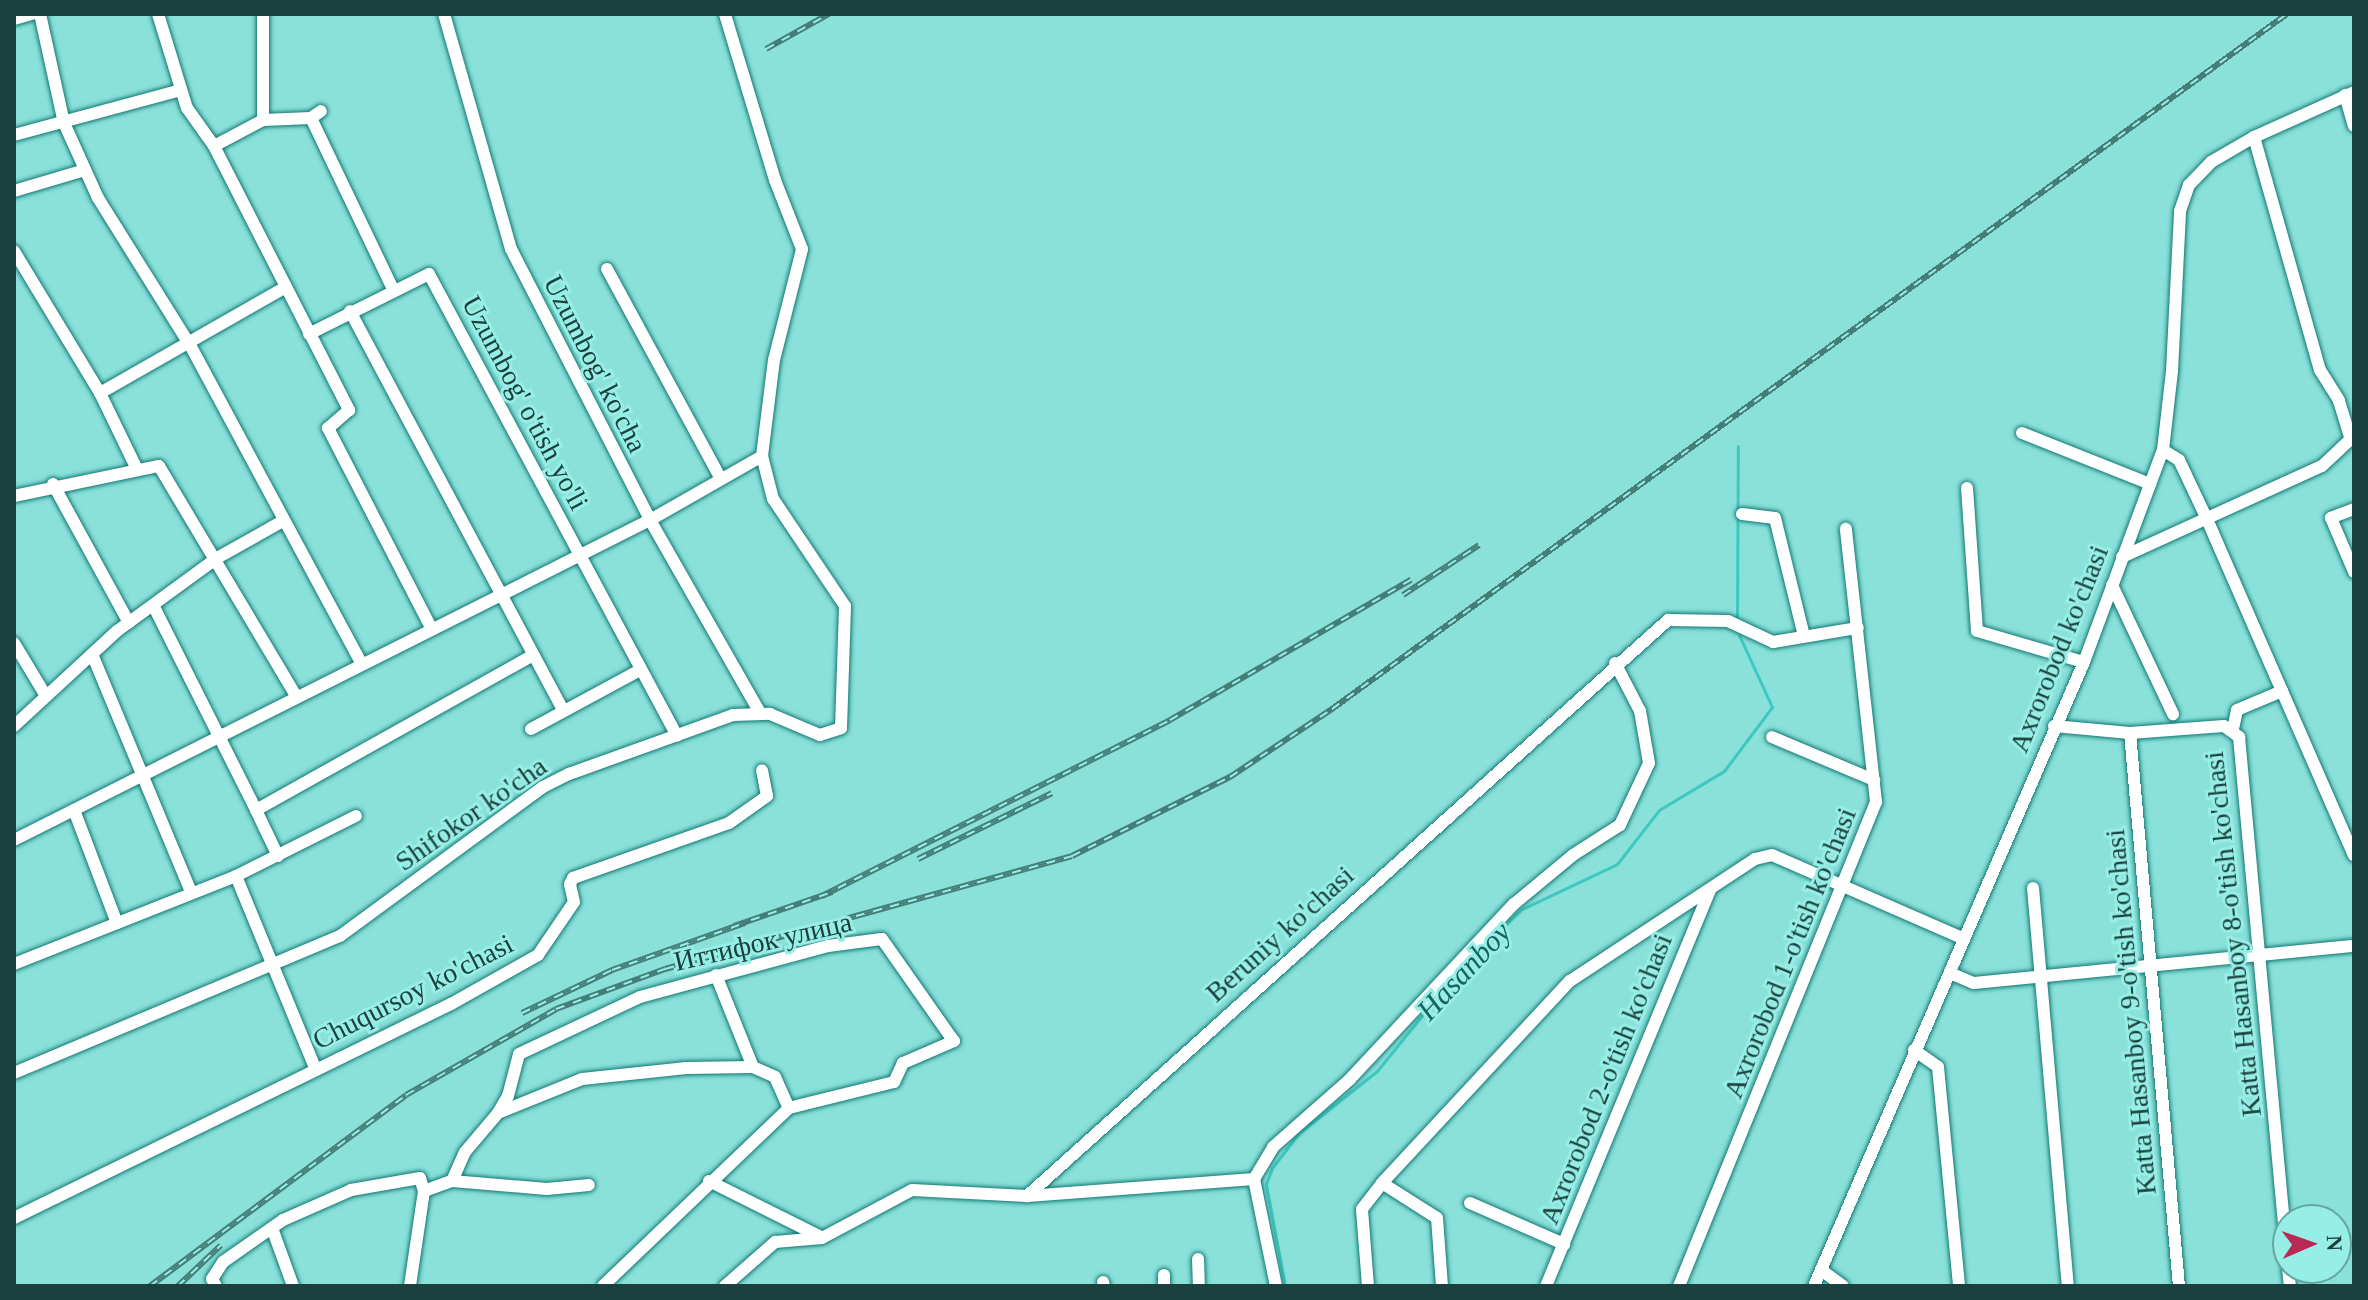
<!DOCTYPE html>
<html>
<head>
<meta charset="utf-8">
<style>
	body { margin:0 }
	#map { position:relative; width:2368px; height:1300px; overflow:hidden; background:#89e1da; font-family:"Times New Roman",serif }
	div>[style] { position:absolute }
	.stream>* { height:3px; margin:-1.5px; padding:0 1.5px; transform-origin:1.5px; border-radius:1.5px; background:#3ec8c0 }
	.roads { filter:drop-shadow(0 0 2px #127873) drop-shadow(0 0 2px #127873) }
	.minor>* { height:12px; margin:-6px; padding:0 6px; transform-origin:6px; border-radius:6px; background:#fff }
	.rail>* { height:6px; margin-top:-3px; transform-origin:0; background:repeating-linear-gradient(90deg,#96eee7 0 9px,#457e79 0 18px); box-sizing:border-box; border-block:2px solid #457e79 }
	span { translate:-50% -50%; white-space:nowrap; text-align:center; line-height:1.15; -webkit-text-stroke:6px #96eee7; paint-order:stroke }
	.street-label { font-size:28px; color:#1b403d }
	.water-label { font-size:30px; color:#19635f; font-style:italic }
	.frame { position:absolute; inset:0; border:16px solid #1b403d; pointer-events:none }
	.north { position:absolute; left:2272px; top:1204px; width:80px; height:80px; box-sizing:border-box; background:#96eee7; border:2px solid #65a8a3; border-radius:50%; rotate:88deg; font-size:22px; font-weight:700; line-height:32px; text-align:center; color:#1b403d }
	.north::after { content:''; display:block; margin:auto; width:28px; height:36px; background:#b92954; clip-path:polygon(50% 0,100% 100%,50% 72%,0 100%) }
</style>
</head>
<body>
<div id="map">
	<div class="stream">
		<i style="left:1737px;top:618px;width:172px;rotate:-89.7deg"></i>
		<i style="left:1488px;top:941px;width:47px;rotate:-43.3deg"></i>
		<i style="left:1522px;top:909px;width:105px;rotate:-25.3deg"></i>
		<i style="left:1617px;top:864px;width:68px;rotate:-52.1deg"></i>
		<i style="left:1659px;top:810px;width:76px;rotate:-31deg"></i>
		<i style="left:1724px;top:771px;width:80px;rotate:-53.1deg"></i>
		<i style="left:1772px;top:707px;width:79px;rotate:-114.6deg"></i>
		<i style="left:1285px;top:1286px;width:104px;rotate:-100.6deg"></i>
		<i style="left:1266px;top:1184px;width:17px;rotate:-69deg"></i>
		<i style="left:1272px;top:1168px;width:44px;rotate:-52.4deg"></i>
		<i style="left:1299px;top:1133px;width:100px;rotate:-38.5deg"></i>
		<i style="left:1377px;top:1071px;width:108px;rotate:-51deg"></i>
	</div>
	<div class="roads">
		<div class="minor">
			<i style="left:40px;top:14px;width:112px;rotate:77.6deg"></i>
			<i style="left:64px;top:123px;width:82px;rotate:65.6deg"></i>
			<i style="left:98px;top:198px;width:173px;rotate:58deg"></i>
			<i style="left:190px;top:345px;width:360px;rotate:61.7deg"></i>
			<i style="left:158px;top:14px;width:98px;rotate:72.9deg"></i>
			<i style="left:187px;top:108px;width:47px;rotate:54.6deg"></i>
			<i style="left:214px;top:146px;width:297px;rotate:62.9deg"></i>
			<i style="left:349px;top:410px;width:28px;rotate:139deg"></i>
			<i style="left:328px;top:428px;width:223px;rotate:62.7deg"></i>
			<i style="left:444px;top:14px;width:244px;rotate:74.1deg"></i>
			<i style="left:511px;top:249px;width:305px;rotate:62.8deg"></i>
			<i style="left:650px;top:520px;width:222px;rotate:60.3deg"></i>
			<i style="left:14px;top:19px;width:19px;rotate:-16deg"></i>
			<i style="left:2345px;top:95px;width:32px;rotate:74deg"></i>
			<i style="left:311px;top:118px;width:192px;rotate:64.4deg"></i>
			<i style="left:263px;top:120px;width:106px;rotate:-90deg"></i>
			<i style="left:14px;top:135px;width:173px;rotate:-15.1deg"></i>
			<i style="left:2254px;top:137px;width:242px;rotate:74.2deg"></i>
			<i style="left:2320px;top:370px;width:36px;rotate:58deg"></i>
			<i style="left:2339px;top:401px;width:41px;rotate:72.9deg"></i>
			<i style="left:214px;top:146px;width:55px;rotate:-28deg"></i>
			<i style="left:263px;top:120px;width:48px;rotate:-2.4deg"></i>
			<i style="left:311px;top:118px;width:12px;rotate:-35deg"></i>
			<i style="left:14px;top:191px;width:74px;rotate:-16.5deg"></i>
			<i style="left:14px;top:251px;width:166px;rotate:58.8deg"></i>
			<i style="left:100px;top:393px;width:82px;rotate:64.1deg"></i>
			<i style="left:607px;top:269px;width:239px;rotate:61.5deg"></i>
			<i style="left:350px;top:311px;width:450px;rotate:61.9deg"></i>
			<i style="left:309px;top:334px;width:134px;rotate:-26.6deg"></i>
			<i style="left:429px;top:274px;width:524px;rotate:61.77deg"></i>
			<i style="left:100px;top:393px;width:214px;rotate:-29.7deg"></i>
			<i style="left:2022px;top:433px;width:138px;rotate:21.7deg"></i>
			<i style="left:2163px;top:450px;width:19px;rotate:32deg"></i>
			<i style="left:2179px;top:460px;width:63px;rotate:64.7deg"></i>
			<i style="left:2206px;top:517px;width:369px;rotate:66.4deg"></i>
			<i style="left:53px;top:484px;width:158px;rotate:61.3deg"></i>
			<i style="left:1967px;top:488px;width:143px;rotate:86deg"></i>
			<i style="left:1977px;top:631px;width:111px;rotate:16.2deg"></i>
			<i style="left:14px;top:496px;width:148px;rotate:-11.7deg"></i>
			<i style="left:159px;top:466px;width:268px;rotate:59.2deg"></i>
			<i style="left:2354px;top:509px;width:25px;rotate:159deg"></i>
			<i style="left:2331px;top:518px;width:59px;rotate:66.9deg"></i>
			<i style="left:1742px;top:514px;width:33px;rotate:7deg"></i>
			<i style="left:1775px;top:518px;width:122px;rotate:76.2deg"></i>
			<i style="left:2122px;top:557px;width:220px;rotate:-24.5deg"></i>
			<i style="left:2322px;top:466px;width:44px;rotate:-43.2deg"></i>
			<i style="left:2112px;top:585px;width:143px;rotate:64.7deg"></i>
			<i style="left:153px;top:605px;width:229px;rotate:63.3deg"></i>
			<i style="left:14px;top:643px;width:62px;rotate:58.9deg"></i>
			<i style="left:92px;top:654px;width:258px;rotate:67.4deg"></i>
			<i style="left:14px;top:726px;width:140px;rotate:-42.7deg"></i>
			<i style="left:117px;top:631px;width:124px;rotate:-36.1deg"></i>
			<i style="left:217px;top:558px;width:76px;rotate:-29.3deg"></i>
			<i style="left:2054px;top:726px;width:76px;rotate:5.3deg"></i>
			<i style="left:2130px;top:733px;width:94px;rotate:-4.3deg"></i>
			<i style="left:2224px;top:726px;width:19px;rotate:36deg"></i>
			<i style="left:2239px;top:737px;width:532px;rotate:84.72deg"></i>
			<i style="left:531px;top:729px;width:124px;rotate:-28.4deg"></i>
			<i style="left:2233px;top:729px;width:19px;rotate:-78deg"></i>
			<i style="left:2237px;top:710px;width:49px;rotate:-22.9deg"></i>
			<i style="left:2130px;top:733px;width:555px;rotate:84.94deg"></i>
			<i style="left:1772px;top:737px;width:111px;rotate:22.9deg"></i>
			<i style="left:74px;top:810px;width:121px;rotate:69.2deg"></i>
			<i style="left:14px;top:840px;width:712px;rotate:-26.71deg"></i>
			<i style="left:650px;top:520px;width:129px;rotate:-29.7deg"></i>
			<i style="left:278px;top:856px;width:51px;rotate:-115.6deg"></i>
			<i style="left:256px;top:810px;width:317px;rotate:-29.2deg"></i>
			<i style="left:236px;top:876px;width:208px;rotate:67.6deg"></i>
			<i style="left:2033px;top:888px;width:400px;rotate:85deg"></i>
			<i style="left:14px;top:964px;width:239px;rotate:-21.6deg"></i>
			<i style="left:236px;top:876px;width:134px;rotate:-26.6deg"></i>
			<i style="left:1950px;top:973px;width:26px;rotate:23deg"></i>
			<i style="left:1974px;top:983px;width:382px;rotate:-5.6deg"></i>
			<i style="left:716px;top:975px;width:99px;rotate:68.1deg"></i>
			<i style="left:1914px;top:1050px;width:29px;rotate:35deg"></i>
			<i style="left:1938px;top:1067px;width:220px;rotate:84.5deg"></i>
			<i style="left:14px;top:1073px;width:354px;rotate:-22.8deg"></i>
			<i style="left:340px;top:936px;width:252px;rotate:-36.3deg"></i>
			<i style="left:543px;top:787px;width:29px;rotate:-27deg"></i>
			<i style="left:569px;top:774px;width:174px;rotate:-19.8deg"></i>
			<i style="left:733px;top:715px;width:37px;rotate:-2deg"></i>
			<i style="left:770px;top:714px;width:54px;rotate:22.8deg"></i>
			<i style="left:820px;top:735px;width:22px;rotate:-18deg"></i>
			<i style="left:841px;top:728px;width:122px;rotate:-88.1deg"></i>
			<i style="left:845px;top:606px;width:129px;rotate:-123.9deg"></i>
			<i style="left:773px;top:499px;width:44px;rotate:-104.3deg"></i>
			<i style="left:762px;top:456px;width:97px;rotate:-82.9deg"></i>
			<i style="left:774px;top:360px;width:114px;rotate:-75.8deg"></i>
			<i style="left:802px;top:249px;width:74px;rotate:-111.4deg"></i>
			<i style="left:775px;top:180px;width:173px;rotate:-106.8deg"></i>
			<i style="left:498px;top:1113px;width:20px;rotate:-60deg"></i>
			<i style="left:508px;top:1096px;width:43px;rotate:-75.3deg"></i>
			<i style="left:519px;top:1054px;width:134px;rotate:-25.2deg"></i>
			<i style="left:640px;top:997px;width:195px;rotate:-15.2deg"></i>
			<i style="left:828px;top:946px;width:54px;rotate:-7.4deg"></i>
			<i style="left:882px;top:939px;width:120px;rotate:54.9deg"></i>
			<i style="left:951px;top:1037px;width:5px;rotate:53deg"></i>
			<i style="left:954px;top:1041px;width:56px;rotate:156.7deg"></i>
			<i style="left:903px;top:1063px;width:21px;rotate:115deg"></i>
			<i style="left:894px;top:1082px;width:108px;rotate:166.1deg"></i>
			<i style="left:789px;top:1108px;width:257px;rotate:136.3deg"></i>
			<i style="left:1254px;top:1179px;width:37px;rotate:-59deg"></i>
			<i style="left:1273px;top:1147px;width:103px;rotate:-41.4deg"></i>
			<i style="left:1350px;top:1079px;width:240px;rotate:-46.9deg"></i>
			<i style="left:1514px;top:904px;width:77px;rotate:-39.7deg"></i>
			<i style="left:1573px;top:855px;width:56px;rotate:-32.6deg"></i>
			<i style="left:1620px;top:825px;width:68px;rotate:-64.9deg"></i>
			<i style="left:1649px;top:763px;width:53px;rotate:-99.8deg"></i>
			<i style="left:1640px;top:711px;width:54px;rotate:-117.5deg"></i>
			<i style="left:1254px;top:1179px;width:109px;rotate:78.4deg"></i>
			<i style="left:452px;top:1181px;width:95px;rotate:4.8deg"></i>
			<i style="left:547px;top:1189px;width:42px;rotate:-5.4deg"></i>
			<i style="left:709px;top:1181px;width:125px;rotate:26.6deg"></i>
			<i style="left:1382px;top:1183px;width:65px;rotate:32.5deg"></i>
			<i style="left:1437px;top:1218px;width:68px;rotate:85.8deg"></i>
			<i style="left:424px;top:1191px;width:30px;rotate:-20deg"></i>
			<i style="left:452px;top:1181px;width:32px;rotate:-66deg"></i>
			<i style="left:465px;top:1152px;width:51px;rotate:-49.8deg"></i>
			<i style="left:498px;top:1113px;width:91px;rotate:-22deg"></i>
			<i style="left:582px;top:1079px;width:105px;rotate:-6deg"></i>
			<i style="left:686px;top:1068px;width:67px;rotate:-0.9deg"></i>
			<i style="left:753px;top:1067px;width:24px;rotate:24deg"></i>
			<i style="left:775px;top:1077px;width:34px;rotate:66deg"></i>
			<i style="left:1027px;top:1196px;width:228px;rotate:-4.3deg"></i>
			<i style="left:1470px;top:1203px;width:103px;rotate:23.6deg"></i>
			<i style="left:14px;top:1218px;width:487px;rotate:-26.1deg"></i>
			<i style="left:451px;top:1004px;width:100px;rotate:-29.4deg"></i>
			<i style="left:538px;top:955px;width:64px;rotate:-55.8deg"></i>
			<i style="left:574px;top:902px;width:18px;rotate:-103deg"></i>
			<i style="left:570px;top:884px;width:7px;rotate:-63deg"></i>
			<i style="left:573px;top:878px;width:165px;rotate:-19.4deg"></i>
			<i style="left:729px;top:823px;width:47px;rotate:-35.4deg"></i>
			<i style="left:767px;top:796px;width:26px;rotate:-101deg"></i>
			<i style="left:272px;top:1228px;width:62px;rotate:70.1deg"></i>
			<i style="left:1198px;top:1259px;width:27px;rotate:88deg"></i>
			<i style="left:2288px;top:1268px;width:18px;rotate:84deg"></i>
			<i style="left:1821px;top:1270px;width:27px;rotate:36deg"></i>
			<i style="left:1164px;top:1275px;width:11px;rotate:90deg"></i>
			<i style="left:1103px;top:1282px;width:4px;rotate:76deg"></i>
			<i style="left:216px;top:1286px;width:8px;rotate:-120deg"></i>
			<i style="left:212px;top:1279px;width:20px;rotate:-57deg"></i>
			<i style="left:223px;top:1262px;width:73px;rotate:-35deg"></i>
			<i style="left:283px;top:1220px;width:74px;rotate:-23.8deg"></i>
			<i style="left:351px;top:1190px;width:70px;rotate:-9.9deg"></i>
			<i style="left:420px;top:1178px;width:14px;rotate:73deg"></i>
			<i style="left:424px;top:1191px;width:96px;rotate:98.4deg"></i>
			<i style="left:725px;top:1286px;width:67px;rotate:-41.3deg"></i>
			<i style="left:775px;top:1242px;width:47px;rotate:-4.9deg"></i>
			<i style="left:822px;top:1238px;width:102px;rotate:-28.1deg"></i>
			<i style="left:912px;top:1190px;width:115px;rotate:3deg"></i>
			<i style="left:1027px;top:1196px;width:862px;rotate:-41.94deg"></i>
			<i style="left:1668px;top:620px;width:60px;rotate:1deg"></i>
			<i style="left:1728px;top:621px;width:50px;rotate:25deg"></i>
			<i style="left:1773px;top:642px;width:86px;rotate:-9.4deg"></i>
			<i style="left:1368px;top:1286px;width:77px;rotate:-94.5deg"></i>
			<i style="left:1362px;top:1209px;width:33px;rotate:-52deg"></i>
			<i style="left:1382px;top:1183px;width:276px;rotate:-47.1deg"></i>
			<i style="left:1570px;top:981px;width:222px;rotate:-33.4deg"></i>
			<i style="left:1755px;top:859px;width:17px;rotate:-13deg"></i>
			<i style="left:1772px;top:855px;width:210px;rotate:23.6deg"></i>
			<i style="left:1546px;top:1286px;width:429px;rotate:-67.5deg"></i>
			<i style="left:1679px;top:1286px;width:523px;rotate:-67.85deg"></i>
			<i style="left:1876px;top:802px;width:275px;rotate:-96.3deg"></i>
			<i style="left:1814px;top:1286px;width:680px;rotate:-66.6deg"></i>
			<i style="left:2084px;top:662px;width:226px;rotate:-69.6deg"></i>
			<i style="left:2163px;top:450px;width:80px;rotate:-83.5deg"></i>
			<i style="left:2172px;top:371px;width:160px;rotate:-87.1deg"></i>
			<i style="left:2180px;top:211px;width:28px;rotate:-71deg"></i>
			<i style="left:2189px;top:185px;width:32px;rotate:-46deg"></i>
			<i style="left:2211px;top:162px;width:50px;rotate:-30.2deg"></i>
			<i style="left:2254px;top:137px;width:110px;rotate:-24.2deg"></i>
		</div>
	</div>
	<div class="rail">
		<i style="left:766px;top:49px;width:72px;rotate:-29.1deg"></i>
		<i style="left:1403px;top:595px;width:91px;rotate:-33.3deg"></i>
		<i style="left:918px;top:859px;width:149px;rotate:-26.2deg"></i>
		<i style="left:822px;top:896px;width:390px;rotate:-26.8deg"></i>
		<i style="left:1170px;top:720px;width:279px;rotate:-30.2deg"></i>
		<i style="left:734px;top:926px;width:104px;rotate:-19.1deg"></i>
		<i style="left:522px;top:1013px;width:100px;rotate:-25.5deg"></i>
		<i style="left:612px;top:970px;width:141px;rotate:-19.5deg"></i>
		<i style="left:150px;top:1286px;width:319px;rotate:-36.7deg"></i>
		<i style="left:406px;top:1095px;width:173px;rotate:-29.8deg"></i>
		<i style="left:556px;top:1009px;width:116px;rotate:-20.2deg"></i>
		<i style="left:665px;top:969px;width:422px;rotate:-15.5deg"></i>
		<i style="left:1072px;top:856px;width:177px;rotate:-26.6deg"></i>
		<i style="left:1230px;top:777px;width:123px;rotate:-33.7deg"></i>
		<i style="left:1332px;top:709px;width:1181px;rotate:-36.05deg"></i>
		<i style="left:178px;top:1286px;width:59px;rotate:-43.6deg"></i>
	</div>
	<div class="street-label">
		<span style="left:595px;top:364px;rotate:63deg">Uzumbog' ko'cha</span>
		<span style="left:525px;top:403px;rotate:62deg">Uzumbog' o'tish yo'li</span>
		<span style="left:2059px;top:649px;rotate:-68deg">Axrorobod ko'chasi</span>
		<span style="left:471px;top:814px;rotate:-35deg">Shifokor ko'cha</span>
		<span style="left:1280px;top:934px;rotate:-42deg">Beruniy ko'chasi</span>
		<span style="left:2233px;top:934px;rotate:-96deg">Katta Hasanboy 8-o'tish ko'chasi</span>
		<span style="left:763px;top:942px;rotate:-13deg">Иттифок улица</span>
		<span style="left:1790px;top:953px;rotate:-68deg">Axrorobod 1-o'tish ko'chasi</span>
		<span style="left:413px;top:992px;rotate:-27deg">Chuqursoy ko'chasi</span>
		<span style="left:2131px;top:1012px;rotate:-95deg">Katta Hasanboy 9-o'tish ko'chasi</span>
		<span style="left:1606px;top:1079px;rotate:-68deg">Axrorobod 2-o'tish ko'chasi</span>
	</div>
	<div class="water-label">
		<span style="left:1464px;top:971px;rotate:-47deg">Hasanboy</span>
	</div>
	<div class="frame"></div>
	<div class="north">N</div>
</div>
</body>
</html>
